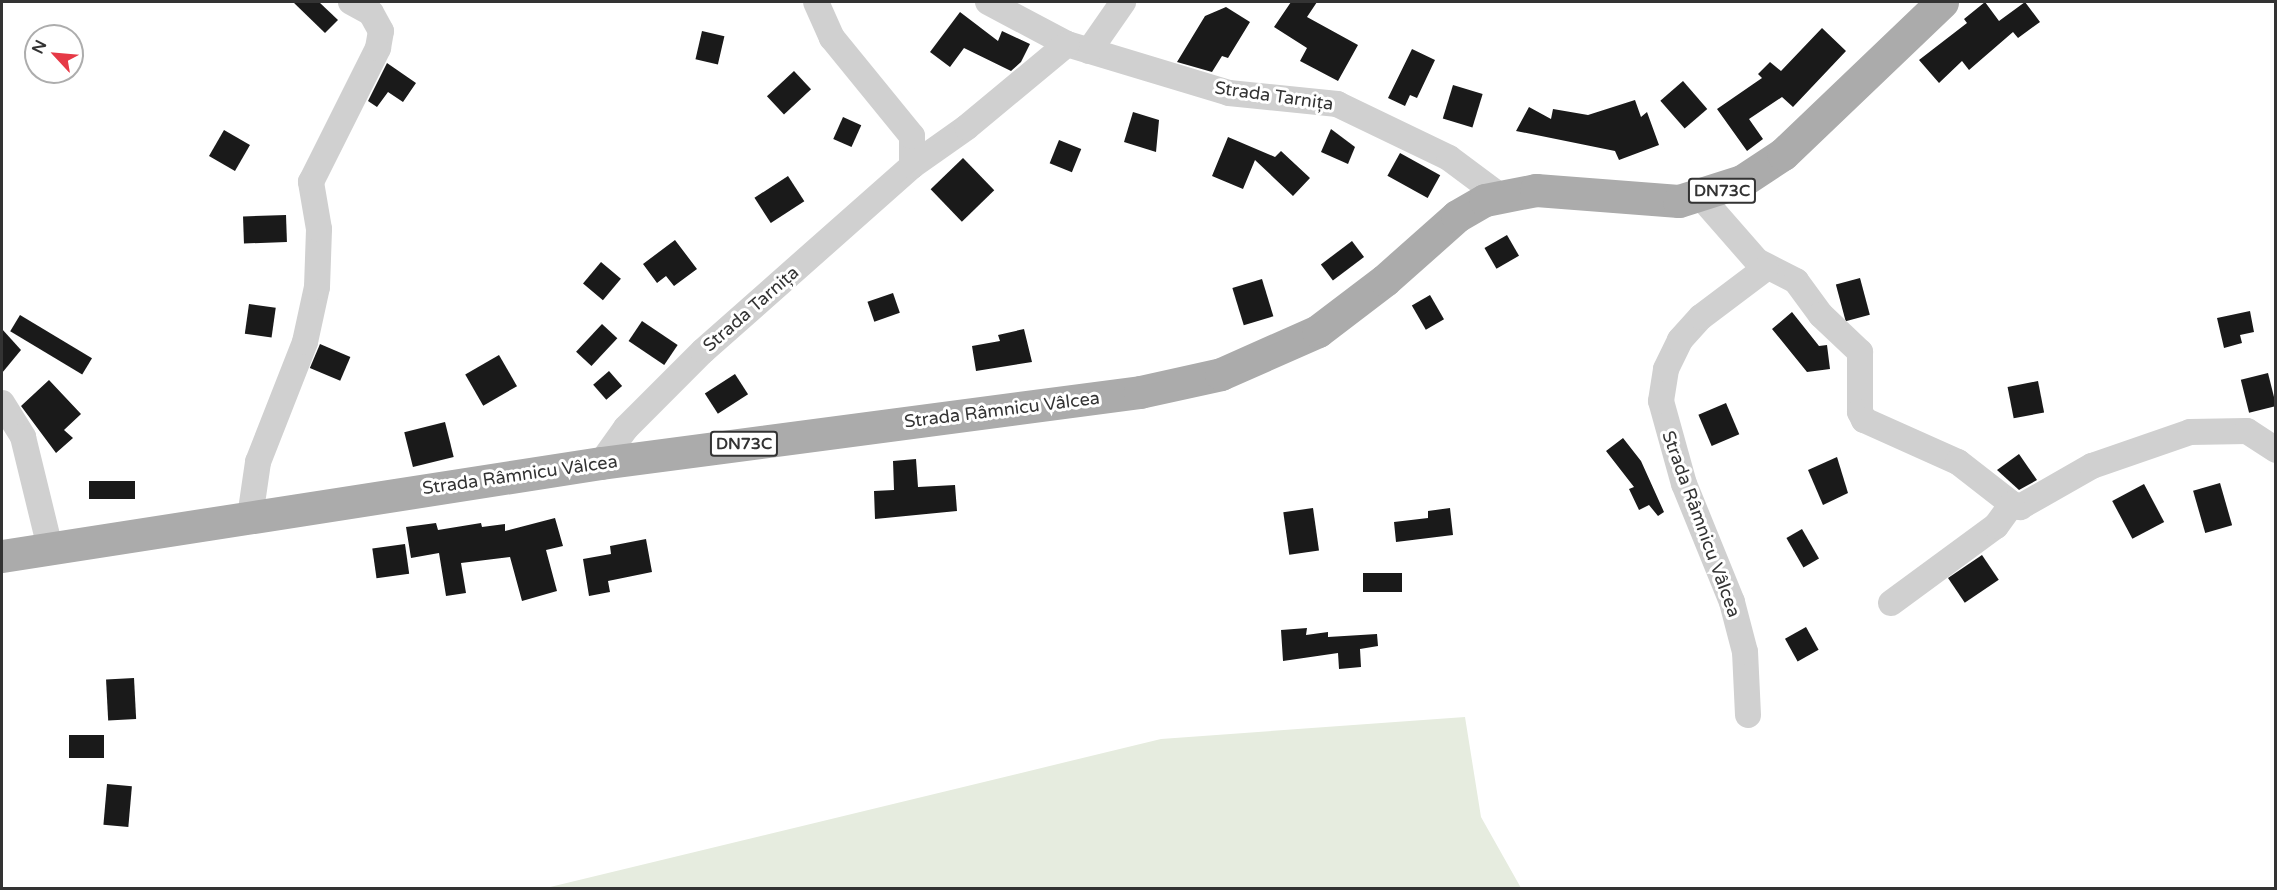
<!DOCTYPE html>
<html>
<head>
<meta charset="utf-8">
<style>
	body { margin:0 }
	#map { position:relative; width:2277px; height:890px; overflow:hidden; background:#fff; font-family:"Varela Round",sans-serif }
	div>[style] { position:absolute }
	.green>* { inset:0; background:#e6ecdf }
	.building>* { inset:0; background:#1a1a1a; transform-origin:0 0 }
	.minor>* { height:26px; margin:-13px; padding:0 13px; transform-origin:13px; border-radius:13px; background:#d0d0d0 }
	.major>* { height:33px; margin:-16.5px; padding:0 16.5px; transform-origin:16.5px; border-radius:16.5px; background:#ababab }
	span { translate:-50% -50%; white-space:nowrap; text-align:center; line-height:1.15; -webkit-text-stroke:6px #fff; paint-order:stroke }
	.shield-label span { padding:2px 4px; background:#fff; border:2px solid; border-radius:4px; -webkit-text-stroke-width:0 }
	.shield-label { font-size:16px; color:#333; font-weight:700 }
	.street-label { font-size:18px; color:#333 }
	.frame { position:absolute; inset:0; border:3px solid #333; pointer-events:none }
	.north { position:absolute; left:24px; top:24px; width:60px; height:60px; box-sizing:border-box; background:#fff; border:2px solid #adadad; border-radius:50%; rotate:296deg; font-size:16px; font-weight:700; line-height:24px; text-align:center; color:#333 }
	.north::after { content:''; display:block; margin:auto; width:21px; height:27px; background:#e63946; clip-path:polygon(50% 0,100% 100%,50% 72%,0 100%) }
</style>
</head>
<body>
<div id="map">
	<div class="green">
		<i style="clip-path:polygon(1465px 717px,1481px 817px,1521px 888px,546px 888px,1161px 739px)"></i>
	</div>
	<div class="building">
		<i style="clip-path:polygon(293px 2px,319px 2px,338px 20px,325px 33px)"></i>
		<i style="clip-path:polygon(1291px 2px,1317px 2px,1307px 17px,1358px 45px,1338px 81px,1300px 61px,1307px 48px,1274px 27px)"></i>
		<i style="clip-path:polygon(1985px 2px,1999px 21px,2025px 2px,2040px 22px,2018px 38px,2013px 32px,1969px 70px,1962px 61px,1939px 83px,1919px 60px,1967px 23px,1964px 19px)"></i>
		<i style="clip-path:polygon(1226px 7px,1250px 22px,1228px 58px,1222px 56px,1212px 72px,1177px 62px,1205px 16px)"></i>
		<i style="clip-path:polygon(960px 12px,998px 41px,1002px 31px,1030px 44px,1021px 62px,1011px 71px,964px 48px,950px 67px,930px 52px)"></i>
		<i style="clip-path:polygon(1822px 28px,1846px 51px,1793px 107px,1782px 97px,1749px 119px,1763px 139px,1747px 151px,1717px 109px,1762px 78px,1758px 74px,1770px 62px,1781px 71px)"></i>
		<i style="left:702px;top:31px;width:23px;height:29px;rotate:13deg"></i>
		<i style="clip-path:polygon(1412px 49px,1435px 60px,1417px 98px,1410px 95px,1405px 106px,1388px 98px)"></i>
		<i style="clip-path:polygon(387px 63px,416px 83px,403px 102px,388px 92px,377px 107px,368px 101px)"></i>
		<i style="left:794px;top:71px;width:25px;height:37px;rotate:47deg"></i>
		<i style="left:1683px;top:81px;width:37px;height:30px;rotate:49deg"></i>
		<i style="left:1453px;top:85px;width:31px;height:35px;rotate:17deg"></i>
		<i style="clip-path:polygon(1635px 100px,1641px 117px,1647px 112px,1659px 145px,1619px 160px,1615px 151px,1516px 131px,1529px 107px,1551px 119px,1553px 109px,1588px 115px)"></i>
		<i style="clip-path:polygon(1133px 112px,1159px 120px,1156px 152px,1124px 142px)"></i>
		<i style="left:843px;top:117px;width:20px;height:24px;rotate:24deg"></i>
		<i style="clip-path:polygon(1331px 129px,1355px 147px,1348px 164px,1321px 152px)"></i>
		<i style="left:224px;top:130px;width:30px;height:30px;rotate:30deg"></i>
		<i style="clip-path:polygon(1228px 137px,1275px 157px,1281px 151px,1310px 178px,1293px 196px,1255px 160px,1243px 189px,1212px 176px)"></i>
		<i style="left:1059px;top:140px;width:24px;height:25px;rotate:22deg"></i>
		<i style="left:1400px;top:153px;width:46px;height:26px;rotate:29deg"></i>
		<i style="left:963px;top:158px;width:45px;height:45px;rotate:46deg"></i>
		<i style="left:788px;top:176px;width:30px;height:40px;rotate:57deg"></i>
		<i style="left:286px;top:215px;width:27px;height:43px;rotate:88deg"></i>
		<i style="left:1507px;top:235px;width:24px;height:26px;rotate:60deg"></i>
		<i style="clip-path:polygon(675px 240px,697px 269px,674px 286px,666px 276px,657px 283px,643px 264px)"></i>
		<i style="left:1352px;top:241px;width:20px;height:39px;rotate:53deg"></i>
		<i style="left:601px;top:262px;width:26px;height:28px;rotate:40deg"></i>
		<i style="left:1860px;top:278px;width:38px;height:25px;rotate:75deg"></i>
		<i style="left:1262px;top:279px;width:39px;height:31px;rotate:73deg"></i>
		<i style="left:893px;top:293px;width:21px;height:27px;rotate:71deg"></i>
		<i style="left:1430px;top:295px;width:28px;height:21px;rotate:60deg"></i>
		<i style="left:249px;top:304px;width:27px;height:30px;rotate:8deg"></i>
		<i style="clip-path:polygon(2250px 311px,2254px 332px,2240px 335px,2242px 343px,2224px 348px,2217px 318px)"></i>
		<i style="clip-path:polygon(1792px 312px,1819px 346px,1827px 345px,1830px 369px,1807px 372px,1772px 329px)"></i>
		<i style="left:20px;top:315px;width:84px;height:19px;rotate:31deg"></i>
		<i style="left:642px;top:321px;width:43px;height:24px;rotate:34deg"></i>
		<i style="left:602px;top:324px;width:21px;height:38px;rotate:43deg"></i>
		<i style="clip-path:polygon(2px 329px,21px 350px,2px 373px)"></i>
		<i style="clip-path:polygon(1024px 329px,1032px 362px,976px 371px,972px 346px,1000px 341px,998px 335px)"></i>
		<i style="left:320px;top:344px;width:33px;height:26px;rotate:23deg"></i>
		<i style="left:499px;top:355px;width:36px;height:39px;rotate:60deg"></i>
		<i style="left:609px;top:371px;width:20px;height:21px;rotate:49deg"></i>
		<i style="left:2268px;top:373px;width:34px;height:28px;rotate:76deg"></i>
		<i style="left:735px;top:374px;width:24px;height:36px;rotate:57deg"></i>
		<i style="clip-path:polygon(49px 380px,81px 414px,64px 430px,73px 438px,56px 453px,21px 406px)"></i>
		<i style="left:2038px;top:381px;width:32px;height:31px;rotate:79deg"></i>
		<i style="left:1726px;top:403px;width:34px;height:30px;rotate:67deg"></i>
		<i style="left:445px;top:422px;width:36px;height:42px;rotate:76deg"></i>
		<i style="clip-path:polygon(1623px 438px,1641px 461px,1664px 512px,1658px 516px,1649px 505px,1639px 510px,1629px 489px,1634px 487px,1606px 451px)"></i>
		<i style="clip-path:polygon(2019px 454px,2037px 480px,2019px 490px,1997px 470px)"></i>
		<i style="clip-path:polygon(1837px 457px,1848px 493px,1823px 505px,1808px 470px)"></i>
		<i style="clip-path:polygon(916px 459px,918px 487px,955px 485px,957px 511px,875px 519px,874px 491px,894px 490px,893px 461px)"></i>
		<i style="left:89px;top:481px;width:46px;height:18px"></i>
		<i style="left:2220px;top:483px;width:44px;height:28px;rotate:74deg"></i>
		<i style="left:2144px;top:484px;width:43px;height:36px;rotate:62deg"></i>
		<i style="left:1313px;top:508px;width:43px;height:30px;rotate:82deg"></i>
		<i style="clip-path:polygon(1450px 508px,1453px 535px,1396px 542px,1394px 522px,1428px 518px,1428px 511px)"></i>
		<i style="clip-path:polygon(555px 518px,563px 546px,546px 550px,557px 591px,522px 601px,510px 557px,461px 563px,466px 593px,446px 596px,439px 553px,411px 558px,406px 527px,436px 523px,438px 530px,481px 523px,482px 527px,505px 524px,505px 531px)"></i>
		<i style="left:1802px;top:529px;width:34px;height:18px;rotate:60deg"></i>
		<i style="clip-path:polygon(646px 539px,652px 572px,608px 581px,610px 592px,589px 596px,583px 559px,611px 554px,610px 546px)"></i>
		<i style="left:405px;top:544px;width:30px;height:33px;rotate:82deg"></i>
		<i style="left:1982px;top:555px;width:30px;height:41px;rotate:56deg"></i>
		<i style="left:1402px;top:573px;width:19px;height:39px;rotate:90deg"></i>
		<i style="left:1806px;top:627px;width:26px;height:24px;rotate:61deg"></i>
		<i style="clip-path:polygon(1307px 628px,1306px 635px,1328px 632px,1328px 637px,1377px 634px,1378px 646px,1360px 649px,1361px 667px,1339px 669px,1338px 653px,1283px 661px,1281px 630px)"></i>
		<i style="left:134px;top:678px;width:41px;height:28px;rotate:87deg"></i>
		<i style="left:69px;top:735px;width:35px;height:23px"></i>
		<i style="left:107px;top:784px;width:25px;height:41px;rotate:5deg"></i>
	</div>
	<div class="minor">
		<i style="left:988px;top:2px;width:89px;rotate:28deg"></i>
		<i style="left:1067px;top:44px;width:169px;rotate:16.8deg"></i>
		<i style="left:1229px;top:93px;width:109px;rotate:5.8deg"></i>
		<i style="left:1337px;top:104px;width:124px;rotate:25.7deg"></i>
		<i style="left:1449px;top:158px;width:64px;rotate:36.7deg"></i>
		<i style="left:1089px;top:51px;width:60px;rotate:-55.2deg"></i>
		<i style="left:912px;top:166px;width:67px;rotate:-35.3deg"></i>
		<i style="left:967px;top:127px;width:130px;rotate:-39.7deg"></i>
		<i style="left:1701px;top:197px;width:85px;rotate:48.8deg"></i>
		<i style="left:1757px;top:261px;width:44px;rotate:27.1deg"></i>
		<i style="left:1796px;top:281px;width:42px;rotate:53.7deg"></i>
		<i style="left:1821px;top:315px;width:54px;rotate:43.5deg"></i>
		<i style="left:1860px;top:352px;width:60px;rotate:90deg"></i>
		<i style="left:1860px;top:412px;width:9px;rotate:63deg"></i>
		<i style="left:1864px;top:420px;width:103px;rotate:24.1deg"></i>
		<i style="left:1958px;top:462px;width:68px;rotate:37.9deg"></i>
		<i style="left:2012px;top:504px;width:9px;rotate:21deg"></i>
		<i style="left:2020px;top:507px;width:83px;rotate:-29.7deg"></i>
		<i style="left:2092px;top:466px;width:104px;rotate:-19.1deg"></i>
		<i style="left:2190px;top:432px;width:57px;rotate:-1deg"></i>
		<i style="left:2247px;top:431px;width:35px;rotate:33deg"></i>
		<i style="left:2px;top:403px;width:40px;rotate:58deg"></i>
		<i style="left:23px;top:437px;width:114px;rotate:76.3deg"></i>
		<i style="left:601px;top:463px;width:43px;rotate:-54.5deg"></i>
		<i style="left:626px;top:428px;width:109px;rotate:-45deg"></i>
		<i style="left:703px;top:351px;width:279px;rotate:-41.5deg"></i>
		<i style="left:912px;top:166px;width:30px;rotate:-90deg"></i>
		<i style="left:912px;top:136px;width:127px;rotate:-129.2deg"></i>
		<i style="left:832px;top:38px;width:39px;rotate:-114deg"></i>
		<i style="left:250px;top:517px;width:56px;rotate:-81.7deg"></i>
		<i style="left:258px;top:462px;width:129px;rotate:-68.6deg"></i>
		<i style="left:305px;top:342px;width:56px;rotate:-77.7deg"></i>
		<i style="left:317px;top:287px;width:58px;rotate:-88deg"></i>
		<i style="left:319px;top:229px;width:48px;rotate:-99.7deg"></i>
		<i style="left:311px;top:182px;width:150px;rotate:-63.4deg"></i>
		<i style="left:378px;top:48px;width:17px;rotate:-80deg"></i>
		<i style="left:381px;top:31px;width:21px;rotate:-119deg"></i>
		<i style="left:371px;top:13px;width:23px;rotate:-151deg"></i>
		<i style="left:1891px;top:603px;width:130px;rotate:-36.3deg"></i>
		<i style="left:1996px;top:526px;width:27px;rotate:-54deg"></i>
		<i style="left:1748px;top:715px;width:63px;rotate:-92.7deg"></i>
		<i style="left:1745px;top:652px;width:52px;rotate:-104.6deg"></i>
		<i style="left:1732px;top:602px;width:127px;rotate:-112.1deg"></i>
		<i style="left:1684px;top:484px;width:86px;rotate:-105.5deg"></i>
		<i style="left:1661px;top:401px;width:32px;rotate:-81deg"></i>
		<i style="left:1666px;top:369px;width:32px;rotate:-64deg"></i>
		<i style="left:1680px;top:340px;width:31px;rotate:-48deg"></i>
		<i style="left:1701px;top:317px;width:81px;rotate:-37deg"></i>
	</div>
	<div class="major">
		<i style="left:2px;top:556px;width:606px;rotate:-8.83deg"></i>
		<i style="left:601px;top:463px;width:544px;rotate:-7.5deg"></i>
		<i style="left:1140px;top:392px;width:83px;rotate:-12.5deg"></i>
		<i style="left:1221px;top:374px;width:106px;rotate:-23.9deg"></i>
		<i style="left:1318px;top:331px;width:84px;rotate:-37.3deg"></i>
		<i style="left:1385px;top:280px;width:96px;rotate:-41.6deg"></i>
		<i style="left:1457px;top:216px;width:32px;rotate:-30deg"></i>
		<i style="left:1485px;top:200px;width:52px;rotate:-11.1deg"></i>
		<i style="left:1536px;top:190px;width:143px;rotate:4.4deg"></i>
		<i style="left:1679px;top:201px;width:66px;rotate:-17.6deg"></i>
		<i style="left:1742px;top:181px;width:49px;rotate:-33.4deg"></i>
		<i style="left:1783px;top:154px;width:220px;rotate:-43.7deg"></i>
	</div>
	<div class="shield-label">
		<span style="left:1722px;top:191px">DN73C</span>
		<span style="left:744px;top:444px">DN73C</span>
	</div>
	<div class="street-label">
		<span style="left:1274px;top:96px;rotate:8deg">Strada Tarnița</span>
		<span style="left:751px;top:309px;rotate:-41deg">Strada Tarnița</span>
		<span style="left:1002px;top:410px;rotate:-7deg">Strada Râmnicu Vâlcea</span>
		<span style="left:520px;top:475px;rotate:-8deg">Strada Râmnicu Vâlcea</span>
		<span style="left:1701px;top:524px;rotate:70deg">Strada Râmnicu Vâlcea</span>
	</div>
	<div class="frame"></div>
	<div class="north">N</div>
</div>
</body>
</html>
